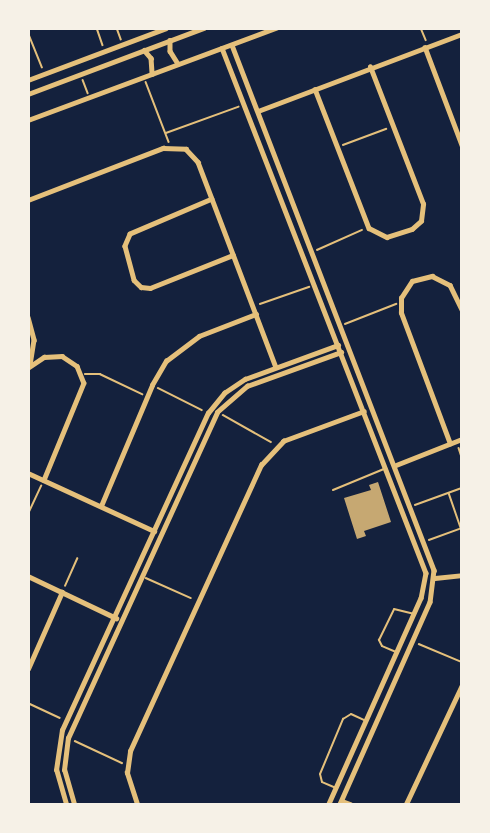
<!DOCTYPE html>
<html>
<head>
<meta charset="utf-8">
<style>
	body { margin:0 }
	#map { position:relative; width:490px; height:833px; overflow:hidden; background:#14213d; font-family:Inter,sans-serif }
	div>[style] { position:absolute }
	.building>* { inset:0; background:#c6a872 }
	.path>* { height:1.5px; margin:-0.75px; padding:0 0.75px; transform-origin:0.75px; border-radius:0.75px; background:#e5c07b }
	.service>* { height:2px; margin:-1px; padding:0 1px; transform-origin:1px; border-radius:1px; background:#e5c07b }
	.minor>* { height:4.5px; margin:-2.25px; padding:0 2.25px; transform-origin:2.25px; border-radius:2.25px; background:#e5c07b }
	span { translate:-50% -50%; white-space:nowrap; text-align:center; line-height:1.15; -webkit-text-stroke:5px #f6f1e7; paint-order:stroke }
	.frame { position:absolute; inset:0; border:30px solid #f6f1e7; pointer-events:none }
</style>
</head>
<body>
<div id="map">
	<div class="building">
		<i style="clip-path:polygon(378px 482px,391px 522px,364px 531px,366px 536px,357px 539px,344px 498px,371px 490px,369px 485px)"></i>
	</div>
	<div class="path">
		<i style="left:97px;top:28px;width:18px;rotate:71deg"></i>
		<i style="left:117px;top:28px;width:12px;rotate:70deg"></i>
		<i style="left:421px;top:28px;width:13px;rotate:67deg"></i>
		<i style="left:28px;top:32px;width:38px;rotate:68deg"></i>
		<i style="left:83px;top:80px;width:14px;rotate:69deg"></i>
		<i style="left:146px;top:82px;width:64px;rotate:69deg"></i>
		<i style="left:166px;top:133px;width:77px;rotate:-19.9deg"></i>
		<i style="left:343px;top:145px;width:46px;rotate:-20.4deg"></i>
		<i style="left:317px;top:250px;width:49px;rotate:-24deg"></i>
		<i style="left:260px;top:304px;width:52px;rotate:-19.1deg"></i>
		<i style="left:345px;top:324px;width:55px;rotate:-21.4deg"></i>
		<i style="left:85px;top:374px;width:15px"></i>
		<i style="left:100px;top:374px;width:47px;rotate:25.5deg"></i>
		<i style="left:158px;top:388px;width:49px;rotate:26.6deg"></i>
		<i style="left:223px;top:415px;width:55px;rotate:29.4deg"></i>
		<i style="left:459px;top:448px;width:9px;rotate:72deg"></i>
		<i style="left:449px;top:493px;width:37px;rotate:71deg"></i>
		<i style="left:415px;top:505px;width:50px;rotate:-19.9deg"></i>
		<i style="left:28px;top:514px;width:31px;rotate:-65deg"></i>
		<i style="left:429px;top:540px;width:35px;rotate:-20deg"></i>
		<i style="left:146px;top:578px;width:49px;rotate:24deg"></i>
		<i style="left:65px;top:586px;width:30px;rotate:-66deg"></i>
		<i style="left:419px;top:644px;width:47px;rotate:22.7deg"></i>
		<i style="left:28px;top:703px;width:35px;rotate:25deg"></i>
		<i style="left:75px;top:741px;width:52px;rotate:25.1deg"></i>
	</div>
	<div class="service">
		<i style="left:333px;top:490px;width:55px;rotate:-22.4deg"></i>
		<i style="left:396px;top:652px;width:15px;rotate:-157deg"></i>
		<i style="left:382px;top:646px;width:7px;rotate:-117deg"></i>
		<i style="left:379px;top:640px;width:34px;rotate:-64deg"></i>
		<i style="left:394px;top:609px;width:21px;rotate:14deg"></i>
		<i style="left:336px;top:788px;width:15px;rotate:-157deg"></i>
		<i style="left:322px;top:782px;width:8px;rotate:-104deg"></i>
		<i style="left:320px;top:774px;width:60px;rotate:-67.3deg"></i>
		<i style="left:343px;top:719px;width:9px;rotate:-32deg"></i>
		<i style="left:351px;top:714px;width:17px;rotate:25deg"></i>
	</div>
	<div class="minor">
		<i style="left:170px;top:40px;width:11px;rotate:90deg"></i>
		<i style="left:170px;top:51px;width:15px;rotate:58deg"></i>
		<i style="left:232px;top:45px;width:563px;rotate:68.96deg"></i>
		<i style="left:434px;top:570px;width:32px;rotate:97deg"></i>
		<i style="left:430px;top:602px;width:221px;rotate:114deg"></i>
		<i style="left:425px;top:47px;width:105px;rotate:69.3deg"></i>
		<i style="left:222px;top:48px;width:563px;rotate:68.77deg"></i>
		<i style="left:426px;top:573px;width:25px;rotate:101deg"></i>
		<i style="left:421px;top:598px;width:226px;rotate:114.1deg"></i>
		<i style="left:144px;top:50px;width:11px;rotate:49deg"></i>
		<i style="left:151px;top:58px;width:16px;rotate:86deg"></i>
		<i style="left:28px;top:80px;width:147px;rotate:-20.6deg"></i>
		<i style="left:315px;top:89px;width:149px;rotate:68.8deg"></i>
		<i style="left:369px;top:228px;width:20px;rotate:27deg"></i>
		<i style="left:387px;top:237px;width:26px;rotate:-18deg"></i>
		<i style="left:412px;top:229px;width:12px;rotate:-42deg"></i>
		<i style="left:421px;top:221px;width:17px;rotate:-83deg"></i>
		<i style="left:423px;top:204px;width:147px;rotate:-111.1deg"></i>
		<i style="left:28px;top:94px;width:188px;rotate:-20.6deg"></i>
		<i style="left:258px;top:111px;width:218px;rotate:-20.7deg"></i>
		<i style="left:28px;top:120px;width:265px;rotate:-20.4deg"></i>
		<i style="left:212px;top:199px;width:89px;rotate:156.9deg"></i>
		<i style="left:130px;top:234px;width:13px;rotate:113deg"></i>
		<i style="left:125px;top:246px;width:35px;rotate:75deg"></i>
		<i style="left:134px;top:280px;width:10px;rotate:45deg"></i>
		<i style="left:141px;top:287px;width:9px;rotate:6deg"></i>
		<i style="left:150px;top:288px;width:89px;rotate:-21.7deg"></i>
		<i style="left:28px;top:200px;width:145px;rotate:-21.1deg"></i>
		<i style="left:163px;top:148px;width:23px;rotate:2deg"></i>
		<i style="left:186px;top:149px;width:18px;rotate:47deg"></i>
		<i style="left:198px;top:162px;width:219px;rotate:69.2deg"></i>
		<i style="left:28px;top:317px;width:24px;rotate:75deg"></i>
		<i style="left:34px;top:340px;width:24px;rotate:99deg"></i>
		<i style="left:29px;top:367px;width:18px;rotate:-34deg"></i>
		<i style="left:44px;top:357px;width:18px;rotate:-3deg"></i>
		<i style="left:62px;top:356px;width:18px;rotate:34deg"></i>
		<i style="left:77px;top:366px;width:18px;rotate:68deg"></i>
		<i style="left:84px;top:383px;width:105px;rotate:112.4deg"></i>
		<i style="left:450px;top:444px;width:140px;rotate:-110.5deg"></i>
		<i style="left:401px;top:313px;width:15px;rotate:-90deg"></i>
		<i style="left:401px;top:298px;width:20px;rotate:-57deg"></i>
		<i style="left:412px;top:281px;width:21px;rotate:-14deg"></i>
		<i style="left:432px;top:276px;width:20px;rotate:27deg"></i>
		<i style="left:450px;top:285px;width:28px;rotate:64deg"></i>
		<i style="left:396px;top:465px;width:71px;rotate:-21.5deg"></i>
		<i style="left:28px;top:473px;width:139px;rotate:24.7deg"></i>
		<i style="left:101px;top:506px;width:131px;rotate:-67.1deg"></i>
		<i style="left:152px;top:385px;width:28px;rotate:-60deg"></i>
		<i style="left:166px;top:361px;width:41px;rotate:-37.1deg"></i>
		<i style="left:199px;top:336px;width:61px;rotate:-21.1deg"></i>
		<i style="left:28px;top:576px;width:98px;rotate:25.5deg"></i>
		<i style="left:435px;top:578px;width:27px;rotate:-6deg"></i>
		<i style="left:28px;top:669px;width:84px;rotate:-66.2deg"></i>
		<i style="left:342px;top:801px;width:9px;rotate:21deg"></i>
		<i style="left:66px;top:804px;width:35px;rotate:-106deg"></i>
		<i style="left:56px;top:770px;width:40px;rotate:-81.5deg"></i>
		<i style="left:62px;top:730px;width:349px;rotate:-65.3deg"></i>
		<i style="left:208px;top:413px;width:26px;rotate:-51deg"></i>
		<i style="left:224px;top:393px;width:25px;rotate:-34deg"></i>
		<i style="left:245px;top:379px;width:99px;rotate:-20.1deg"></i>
		<i style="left:74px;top:804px;width:35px;rotate:-106deg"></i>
		<i style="left:64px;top:770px;width:32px;rotate:-83deg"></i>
		<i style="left:68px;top:738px;width:358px;rotate:-65.4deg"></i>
		<i style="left:217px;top:412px;width:40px;rotate:-41deg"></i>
		<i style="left:247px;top:386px;width:100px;rotate:-19.9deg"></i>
		<i style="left:137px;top:804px;width:33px;rotate:-108deg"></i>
		<i style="left:127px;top:773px;width:22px;rotate:-82deg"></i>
		<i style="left:130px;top:751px;width:315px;rotate:-65.4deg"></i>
		<i style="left:261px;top:465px;width:33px;rotate:-47deg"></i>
		<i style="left:283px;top:441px;width:86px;rotate:-20.3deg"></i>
		<i style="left:406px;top:804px;width:132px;rotate:-64.8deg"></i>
	</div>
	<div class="frame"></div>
</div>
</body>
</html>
